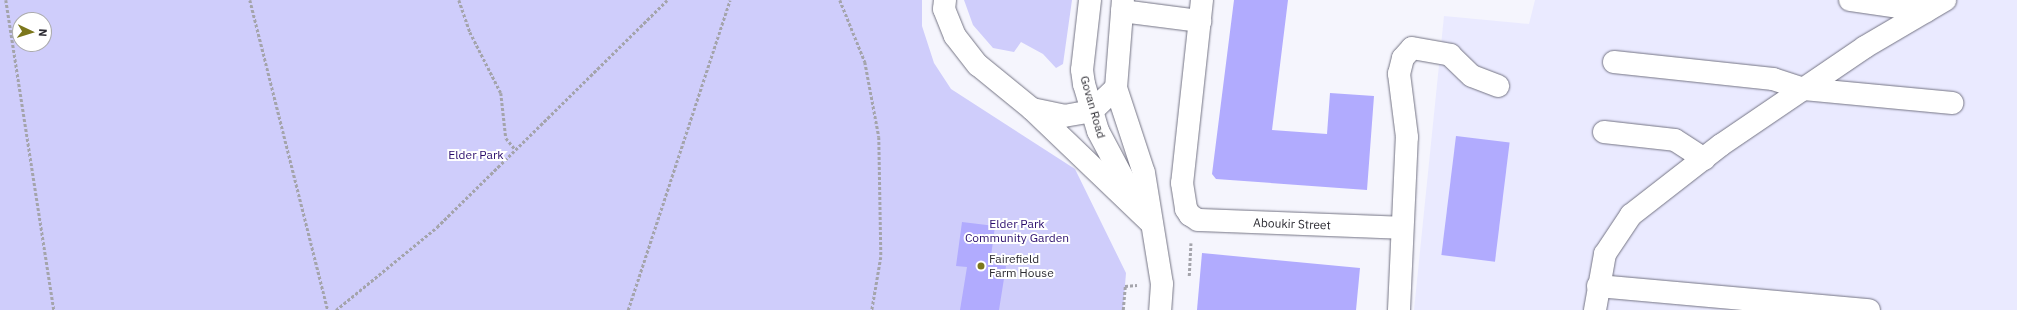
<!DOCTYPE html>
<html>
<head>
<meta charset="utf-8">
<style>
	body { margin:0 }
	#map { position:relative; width:2017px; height:310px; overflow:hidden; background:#f5f5fd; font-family:"IBM Plex Sans",sans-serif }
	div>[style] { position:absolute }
	.built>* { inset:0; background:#eaeaff }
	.green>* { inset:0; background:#cfcdfb }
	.building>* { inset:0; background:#b1abfe; transform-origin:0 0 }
	.path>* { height:2.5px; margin-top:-1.25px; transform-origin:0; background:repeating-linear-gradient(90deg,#a4a4ab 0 3px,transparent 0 5px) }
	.roads { filter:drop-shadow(0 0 1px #747484) drop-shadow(0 0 1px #747484) }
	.minor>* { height:22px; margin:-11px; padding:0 11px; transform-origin:11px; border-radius:11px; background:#fff }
	.dots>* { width:11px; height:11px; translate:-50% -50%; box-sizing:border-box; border:2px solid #fff; border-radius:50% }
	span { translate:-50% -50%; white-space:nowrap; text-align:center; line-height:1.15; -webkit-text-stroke:4px #fff; paint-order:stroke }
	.street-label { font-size:12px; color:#2d2c33 }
	.park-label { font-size:12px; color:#2a0d6c }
	.poi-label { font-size:12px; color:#2d2c33 }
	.left { translate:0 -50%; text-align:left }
	.north { position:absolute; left:12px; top:12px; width:40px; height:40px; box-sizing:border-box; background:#fff; border:1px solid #ababad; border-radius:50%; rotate:94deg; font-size:11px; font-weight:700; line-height:16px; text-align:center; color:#2d2c33 }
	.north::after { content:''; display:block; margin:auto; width:14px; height:18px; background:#7c771c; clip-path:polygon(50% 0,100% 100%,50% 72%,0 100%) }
</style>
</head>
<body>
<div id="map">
	<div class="built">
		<i style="clip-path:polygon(1535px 0,2017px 0,2017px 310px,1414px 310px,1444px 16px,1529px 24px)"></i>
	</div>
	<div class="green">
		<i style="clip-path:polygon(evenodd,0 0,922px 0,922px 26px,934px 63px,951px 89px,1075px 169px,1126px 273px,1123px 310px,0 310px,0 0,20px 20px,44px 20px,44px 44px,20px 44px,20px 20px)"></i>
		<i style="clip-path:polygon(964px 0,1072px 0,1063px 64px,1056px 68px,1043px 54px,1021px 42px,1014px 52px,993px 48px,973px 25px)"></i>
	</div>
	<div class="building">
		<i style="clip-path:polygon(1234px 0,1288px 0,1272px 130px,1327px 134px,1330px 93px,1374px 96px,1367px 190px,1216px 179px,1212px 174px)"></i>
		<i style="left:1456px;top:136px;width:54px;height:120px;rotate:7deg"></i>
		<i style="clip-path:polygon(962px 222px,995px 226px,990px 264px,1006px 266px,999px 310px,960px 310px,967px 267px,956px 266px)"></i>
		<i style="clip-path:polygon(1202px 253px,1360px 268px,1356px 310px,1197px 310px)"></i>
	</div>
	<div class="path">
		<i style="left:6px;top:0;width:314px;rotate:81.2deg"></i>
		<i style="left:250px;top:0;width:320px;rotate:75.9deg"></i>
		<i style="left:459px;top:0;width:34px;rotate:71deg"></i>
		<i style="left:470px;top:32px;width:68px;rotate:63.1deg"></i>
		<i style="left:501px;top:93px;width:45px;rotate:83.7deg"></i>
		<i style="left:506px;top:138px;width:14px;rotate:51deg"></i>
		<i style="left:840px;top:0;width:67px;rotate:68deg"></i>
		<i style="left:865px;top:62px;width:76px;rotate:79.4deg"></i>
		<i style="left:879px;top:137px;width:120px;rotate:89deg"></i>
		<i style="left:881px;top:257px;width:54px;rotate:99.6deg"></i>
		<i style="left:1189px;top:276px;width:33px;rotate:-87deg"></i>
		<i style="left:336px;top:310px;width:131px;rotate:-39.4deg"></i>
		<i style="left:437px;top:227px;width:323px;rotate:-44.6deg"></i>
		<i style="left:628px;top:310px;width:326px;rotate:-71.8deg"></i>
		<i style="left:1123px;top:310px;width:24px;rotate:-85deg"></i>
		<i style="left:1125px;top:286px;width:12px;rotate:-5deg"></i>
	</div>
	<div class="roads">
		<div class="minor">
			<i style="left:945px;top:0;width:9px;rotate:96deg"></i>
			<i style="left:944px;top:9px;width:29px;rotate:68deg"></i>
			<i style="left:955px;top:36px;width:37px;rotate:52deg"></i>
			<i style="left:978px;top:65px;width:70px;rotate:39.2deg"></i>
			<i style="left:1032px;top:109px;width:166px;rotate:43.8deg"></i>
			<i style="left:1090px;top:0;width:70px;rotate:96.5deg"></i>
			<i style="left:1082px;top:70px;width:14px;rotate:82deg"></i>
			<i style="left:1084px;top:84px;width:49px;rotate:73.4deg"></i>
			<i style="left:1098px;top:131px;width:72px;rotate:62deg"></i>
			<i style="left:1202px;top:0;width:184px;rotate:96.2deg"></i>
			<i style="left:1182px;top:183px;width:26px;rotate:81deg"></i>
			<i style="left:1186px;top:209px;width:7px;rotate:56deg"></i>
			<i style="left:1190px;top:215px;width:9px;rotate:32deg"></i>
			<i style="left:1198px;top:220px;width:204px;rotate:2.2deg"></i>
			<i style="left:1850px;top:0;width:77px;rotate:8.2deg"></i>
			<i style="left:1122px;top:11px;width:79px;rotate:7.3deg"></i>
			<i style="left:1614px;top:62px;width:160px;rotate:6.1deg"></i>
			<i style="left:1773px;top:79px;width:33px;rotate:18deg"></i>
			<i style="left:1804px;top:89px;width:149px;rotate:5.4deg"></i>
			<i style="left:1116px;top:88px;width:89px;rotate:71.8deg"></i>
			<i style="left:1144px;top:173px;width:112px;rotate:80.8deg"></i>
			<i style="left:1162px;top:284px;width:26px;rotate:94deg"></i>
			<i style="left:1032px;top:109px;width:33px;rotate:12deg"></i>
			<i style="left:1064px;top:116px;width:28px;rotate:-10deg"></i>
			<i style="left:1092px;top:111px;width:33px;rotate:-44deg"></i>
			<i style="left:1116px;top:88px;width:88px;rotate:-85.5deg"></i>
			<i style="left:1604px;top:132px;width:71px;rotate:6.4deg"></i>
			<i style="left:1675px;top:140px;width:35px;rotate:33deg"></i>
			<i style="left:1598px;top:286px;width:272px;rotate:5.1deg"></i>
			<i style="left:1399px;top:310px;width:173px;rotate:-87.4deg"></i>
			<i style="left:1407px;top:137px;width:64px;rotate:-97.2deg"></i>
			<i style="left:1399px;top:74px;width:16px;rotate:-76deg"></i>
			<i style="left:1403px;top:58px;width:13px;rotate:-48deg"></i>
			<i style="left:1412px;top:48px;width:39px;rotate:10deg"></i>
			<i style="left:1450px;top:55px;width:30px;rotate:44deg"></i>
			<i style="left:1472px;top:76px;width:28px;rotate:21deg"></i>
			<i style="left:1595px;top:310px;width:57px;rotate:-79.9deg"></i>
			<i style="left:1605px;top:254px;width:47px;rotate:-56.3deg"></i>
			<i style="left:1631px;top:215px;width:114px;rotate:-37.9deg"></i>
			<i style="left:1721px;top:145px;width:174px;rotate:-34.2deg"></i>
			<i style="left:1865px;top:47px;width:93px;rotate:-30.4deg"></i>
		</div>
	</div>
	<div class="dots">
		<i style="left:981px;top:266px;background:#7c771c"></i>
	</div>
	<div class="street-label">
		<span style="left:1093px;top:107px;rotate:74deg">Govan Road</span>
		<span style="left:1292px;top:224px;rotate:2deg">Aboukir Street</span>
	</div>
	<div class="park-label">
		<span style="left:476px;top:155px">Elder Park</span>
		<span style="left:1017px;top:231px">Elder Park<br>Community Garden</span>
	</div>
	<div class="poi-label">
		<span class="left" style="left:989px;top:266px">Fairefield<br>Farm House</span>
	</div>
	<div class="north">N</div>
</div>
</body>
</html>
